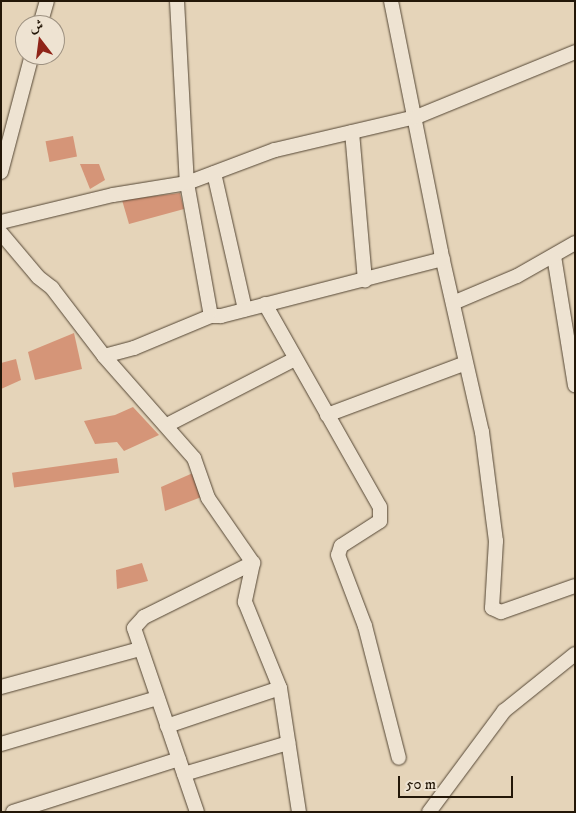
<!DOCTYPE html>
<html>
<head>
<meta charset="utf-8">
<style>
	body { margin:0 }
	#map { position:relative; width:576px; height:813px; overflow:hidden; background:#e5d4b9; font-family:"IM FELL DW Pica",Amiri,serif }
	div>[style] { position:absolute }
	.building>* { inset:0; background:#d59578; transform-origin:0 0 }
	.roads { filter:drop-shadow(0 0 1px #544634) drop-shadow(0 0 1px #544634) }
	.street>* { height:14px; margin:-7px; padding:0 7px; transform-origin:7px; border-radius:7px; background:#eee3d2 }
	span { translate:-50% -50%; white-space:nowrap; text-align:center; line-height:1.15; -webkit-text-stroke:4.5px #eee3d2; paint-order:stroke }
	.frame { position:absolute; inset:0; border:2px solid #231708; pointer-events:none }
	.north { position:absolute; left:15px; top:15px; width:50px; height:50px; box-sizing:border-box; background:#eee3d2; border:1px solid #9d9181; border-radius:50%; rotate:345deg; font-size:14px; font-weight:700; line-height:20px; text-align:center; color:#231708 }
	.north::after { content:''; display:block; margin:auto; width:18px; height:22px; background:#8f2418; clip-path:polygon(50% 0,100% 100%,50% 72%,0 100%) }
	.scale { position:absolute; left:398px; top:776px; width:115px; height:22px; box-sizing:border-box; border:2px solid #231708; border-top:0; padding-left:6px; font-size:15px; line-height:18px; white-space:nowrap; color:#231708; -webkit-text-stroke:4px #eee3d2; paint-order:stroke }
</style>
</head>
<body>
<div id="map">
	<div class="building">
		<i style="left:73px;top:136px;width:21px;height:28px;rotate:79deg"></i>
		<i style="clip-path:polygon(80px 164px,99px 164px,105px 180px,90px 189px)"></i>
		<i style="clip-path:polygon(180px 193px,184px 209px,129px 224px,122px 200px)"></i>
		<i style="clip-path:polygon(74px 333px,82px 369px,35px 380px,28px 352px)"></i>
		<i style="clip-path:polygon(16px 359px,21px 380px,1px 389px,1px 363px)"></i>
		<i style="clip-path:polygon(133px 407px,159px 435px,124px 451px,117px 442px,95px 444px,84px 421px,115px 415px)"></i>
		<i style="left:117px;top:458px;width:15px;height:106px;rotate:82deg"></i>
		<i style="clip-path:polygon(193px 473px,204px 496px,165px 511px,161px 487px)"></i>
		<i style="clip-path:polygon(142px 563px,148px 581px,117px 589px,116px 570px)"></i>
	</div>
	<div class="roads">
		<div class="street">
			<i style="left:177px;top:1px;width:182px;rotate:86.9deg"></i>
			<i style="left:187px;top:183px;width:135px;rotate:79.8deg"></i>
			<i style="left:391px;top:1px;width:256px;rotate:78.7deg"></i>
			<i style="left:441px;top:252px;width:185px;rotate:77.2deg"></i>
			<i style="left:482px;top:432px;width:110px;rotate:82.7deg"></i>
			<i style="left:496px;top:541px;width:67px;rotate:93.4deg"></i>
			<i style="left:492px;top:608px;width:10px;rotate:24deg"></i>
			<i style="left:501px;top:612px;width:78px;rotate:-19.4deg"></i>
			<i style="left:40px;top:25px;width:25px;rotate:-74deg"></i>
			<i style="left:352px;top:132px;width:149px;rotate:85deg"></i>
			<i style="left:1px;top:172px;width:121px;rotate:-75.2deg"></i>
			<i style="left:214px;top:173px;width:140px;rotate:77.2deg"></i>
			<i style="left:1px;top:222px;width:115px;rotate:-13.6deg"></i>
			<i style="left:113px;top:195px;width:75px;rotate:-9.2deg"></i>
			<i style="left:187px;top:183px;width:94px;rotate:-20.6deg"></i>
			<i style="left:275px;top:150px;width:145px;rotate:-13.2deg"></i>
			<i style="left:416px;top:117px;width:172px;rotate:-22.2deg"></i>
			<i style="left:1px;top:233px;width:57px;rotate:49.9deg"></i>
			<i style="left:38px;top:277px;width:18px;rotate:38deg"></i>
			<i style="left:52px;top:288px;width:86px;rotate:52.6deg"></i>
			<i style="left:104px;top:356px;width:136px;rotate:48.6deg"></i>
			<i style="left:194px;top:458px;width:42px;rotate:70.7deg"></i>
			<i style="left:208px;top:498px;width:79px;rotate:55.3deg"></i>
			<i style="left:253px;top:563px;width:40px;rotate:102deg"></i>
			<i style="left:245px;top:602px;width:93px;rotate:67.9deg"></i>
			<i style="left:280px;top:688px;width:125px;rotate:81.3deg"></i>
			<i style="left:554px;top:256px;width:131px;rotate:80.8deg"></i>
			<i style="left:453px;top:303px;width:69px;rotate:-22.9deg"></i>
			<i style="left:517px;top:276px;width:67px;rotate:-29.6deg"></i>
			<i style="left:265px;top:304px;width:233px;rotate:60.5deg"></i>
			<i style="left:380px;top:507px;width:14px;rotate:90deg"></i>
			<i style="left:380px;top:521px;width:46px;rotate:147.3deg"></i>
			<i style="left:341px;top:546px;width:9px;rotate:108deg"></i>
			<i style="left:338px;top:555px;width:76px;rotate:69.2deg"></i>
			<i style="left:365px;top:626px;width:136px;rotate:75.6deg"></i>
			<i style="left:104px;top:356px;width:31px;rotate:-15deg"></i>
			<i style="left:134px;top:348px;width:83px;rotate:-22.6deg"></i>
			<i style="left:211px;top:316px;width:10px"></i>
			<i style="left:221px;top:316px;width:229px;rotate:-14.4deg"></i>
			<i style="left:327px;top:415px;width:148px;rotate:-20.5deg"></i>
			<i style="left:167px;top:425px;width:144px;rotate:-27.3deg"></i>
			<i style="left:1px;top:687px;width:144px;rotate:-15.3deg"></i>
			<i style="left:167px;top:726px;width:119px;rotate:-18.6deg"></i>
			<i style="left:1px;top:744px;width:163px;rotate:-16.4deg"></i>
			<i style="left:184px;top:774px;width:109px;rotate:-16.6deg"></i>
			<i style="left:13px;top:812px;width:174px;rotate:-17.7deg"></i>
			<i style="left:197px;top:812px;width:194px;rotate:-108.9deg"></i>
			<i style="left:134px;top:628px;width:15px;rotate:-48deg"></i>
			<i style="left:144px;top:617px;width:122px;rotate:-26.4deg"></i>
			<i style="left:429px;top:812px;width:126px;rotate:-53.4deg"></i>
			<i style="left:504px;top:711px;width:91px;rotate:-38.8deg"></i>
		</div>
	</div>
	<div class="frame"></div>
	<div class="north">ش</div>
	<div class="scale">50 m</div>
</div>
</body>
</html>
